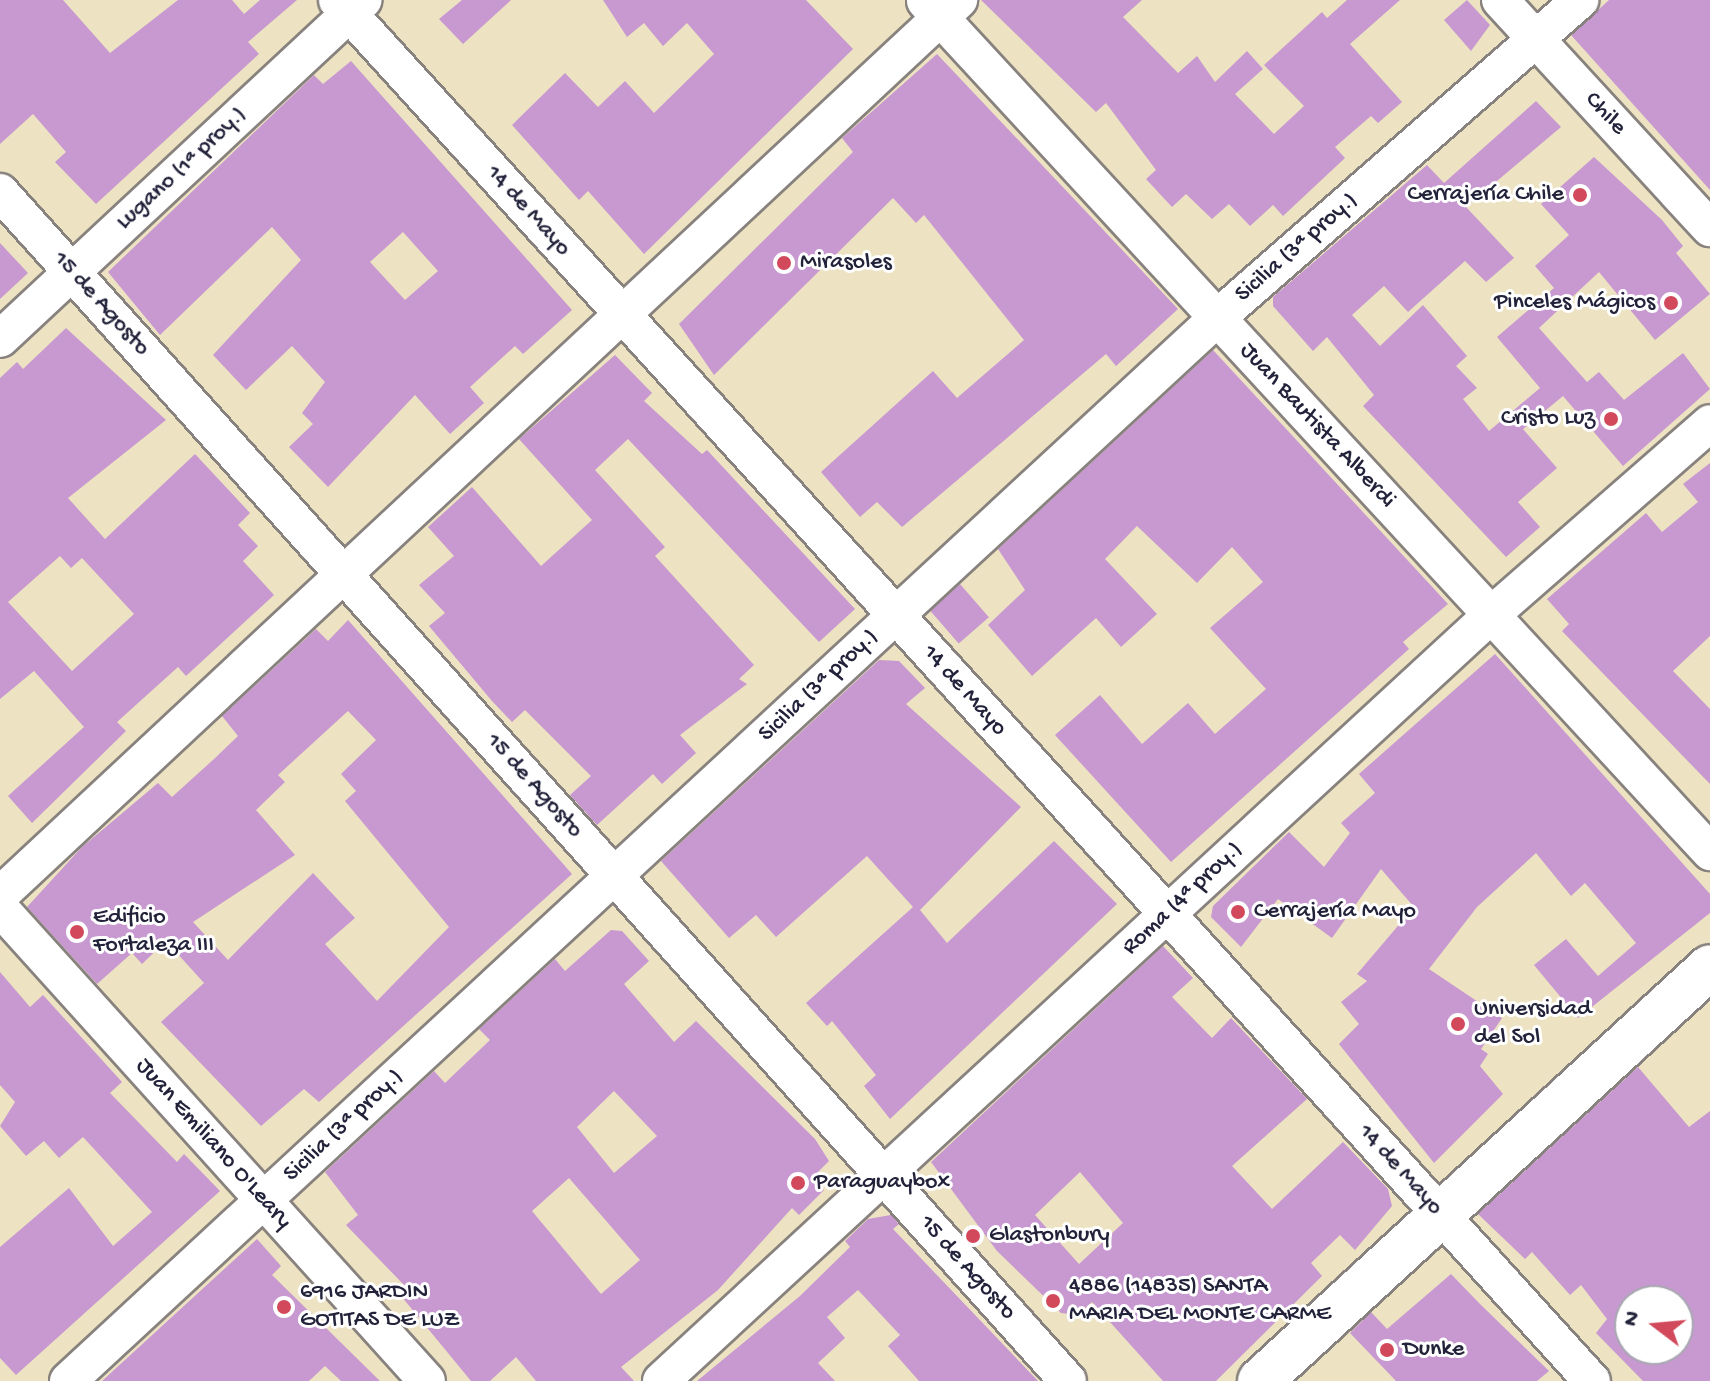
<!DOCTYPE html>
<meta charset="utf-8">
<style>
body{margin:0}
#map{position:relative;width:1710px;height:1381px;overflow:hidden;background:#ede2c2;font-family:"Gochi Hand",sans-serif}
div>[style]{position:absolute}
.building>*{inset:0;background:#c799d0;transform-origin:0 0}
.roads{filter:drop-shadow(2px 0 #88827e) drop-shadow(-2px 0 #88827e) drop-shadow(0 2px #88827e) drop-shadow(0 -2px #88827e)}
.minor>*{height:36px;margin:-18px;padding:0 18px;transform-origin:18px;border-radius:18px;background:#fff}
.major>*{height:44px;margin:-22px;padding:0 22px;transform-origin:22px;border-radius:22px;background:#fff}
.dots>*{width:22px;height:22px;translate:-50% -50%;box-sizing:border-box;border:4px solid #fff;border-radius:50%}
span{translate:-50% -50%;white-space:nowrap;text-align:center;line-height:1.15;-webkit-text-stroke:6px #fff;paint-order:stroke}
.street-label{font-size:24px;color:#22223b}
.poi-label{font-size:24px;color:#22223b}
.right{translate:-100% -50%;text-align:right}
.left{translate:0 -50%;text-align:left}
.north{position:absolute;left:1614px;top:1285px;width:80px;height:80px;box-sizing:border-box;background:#fff;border:2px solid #a7a7b1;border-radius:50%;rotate:286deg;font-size:22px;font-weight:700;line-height:32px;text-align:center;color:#22223b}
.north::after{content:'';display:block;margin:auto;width:28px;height:36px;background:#d1495b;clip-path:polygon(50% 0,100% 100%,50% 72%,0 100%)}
</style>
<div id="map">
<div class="building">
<i style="clip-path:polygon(0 0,63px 0,110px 53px,178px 0,232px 0,244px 14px,260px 0,297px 0,248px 42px,259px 54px,96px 204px,55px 162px,66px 152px,33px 114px,0 144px)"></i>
<i style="clip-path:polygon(462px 0,511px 0,463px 44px,439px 19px)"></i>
<i style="clip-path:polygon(603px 0,806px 0,853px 49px,644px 254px,588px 191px,579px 200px,512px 125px,565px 73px,598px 107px,625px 81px,654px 113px,714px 54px,687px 23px,663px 46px,644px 23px,627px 37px)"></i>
<i style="clip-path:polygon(981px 0,1142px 0,1123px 17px,1178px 73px,1197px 56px,1215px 82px,1247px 51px,1263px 69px,1235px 94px,1274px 134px,1304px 106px,1264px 65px,1322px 12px,1327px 18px,1347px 0,1400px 0,1350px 44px,1402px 102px,1378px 123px,1371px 116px,1335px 147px,1345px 158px,1283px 216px,1273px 205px,1250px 226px,1229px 204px,1212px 219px,1186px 194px,1172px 207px,1146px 179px,1156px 170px,1106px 103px,1096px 112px)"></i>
<i style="clip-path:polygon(1467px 0,1490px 25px,1471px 51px,1444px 20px)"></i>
<i style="clip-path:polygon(1609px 0,1710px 0,1710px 190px,1571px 35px)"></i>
<i style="clip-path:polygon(937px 54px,1178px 309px,1116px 366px,1106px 354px,902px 527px,877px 502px,860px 517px,821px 472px,933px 371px,957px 398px,1024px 340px,924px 215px,916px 223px,893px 198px,714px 375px,679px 324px,853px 152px,842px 138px)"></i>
<i style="clip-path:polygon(evenodd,351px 61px,572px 310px,523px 354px,515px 346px,470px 387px,484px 403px,450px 434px,415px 395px,328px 487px,289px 447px,313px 424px,302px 413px,325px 382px,292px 346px,246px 390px,213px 355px,301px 260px,272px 227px,160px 335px,108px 272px,314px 75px,323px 84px,351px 61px,403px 232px,438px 271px,405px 300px,370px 262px,403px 232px)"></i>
<i style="clip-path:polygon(1536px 101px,1561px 127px,1466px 207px,1514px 258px,1486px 282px,1465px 261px,1408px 312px,1384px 286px,1352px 315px,1380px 346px,1423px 305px,1467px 356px,1456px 366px,1477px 388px,1463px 399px,1489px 431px,1540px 388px,1497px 337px,1554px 288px,1535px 266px,1569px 235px,1541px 204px,1594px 157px,1662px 220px,1683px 246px,1676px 253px,1710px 294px,1655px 340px,1599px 272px,1539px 328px,1587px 382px,1599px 372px,1624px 400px,1683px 353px,1710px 389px,1623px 466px,1563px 396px,1523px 429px,1557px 468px,1518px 502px,1540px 527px,1506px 557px,1363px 406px,1374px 395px,1327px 337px,1313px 351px,1273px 306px,1273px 297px,1427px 165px,1444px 183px)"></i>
<i style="clip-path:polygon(0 243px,28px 273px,0 299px)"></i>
<i style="clip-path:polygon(evenodd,66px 328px,166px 420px,68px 498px,105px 539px,195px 454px,250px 513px,238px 525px,258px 546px,243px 561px,274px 595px,186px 676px,178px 667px,117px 722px,126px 731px,32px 823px,8px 796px,84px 727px,34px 671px,0 699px,0 378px,17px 362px,23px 369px,66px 328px,60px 556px,71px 568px,82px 558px,134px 614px,72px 671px,8px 602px,60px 556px)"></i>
<i style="clip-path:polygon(1213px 350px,1448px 604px,1403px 642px,1409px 649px,1171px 862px,1055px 735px,1100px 695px,1142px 744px,1188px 703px,1215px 734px,1266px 689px,1210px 628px,1263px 582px,1232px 547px,1197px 583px,1137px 526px,1105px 559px,1157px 614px,1121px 647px,1096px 618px,1032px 676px,988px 625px,1025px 590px,998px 549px)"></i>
<i style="clip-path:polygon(615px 355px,652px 393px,644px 401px,702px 454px,707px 450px,855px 609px,819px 642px,628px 439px,595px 470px,665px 547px,655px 556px,754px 665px,739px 679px,747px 684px,680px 735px,696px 753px,662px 784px,653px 774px,597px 825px,570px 795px,591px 776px,525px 710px,512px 722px,492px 701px,429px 626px,445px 613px,419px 585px,454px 556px,428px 527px,472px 487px,541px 566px,592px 520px,519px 439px)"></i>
<i style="clip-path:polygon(1710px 463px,1710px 636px,1673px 671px,1710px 709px,1710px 784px,1562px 631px,1569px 624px,1547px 599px,1646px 513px,1662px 532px,1698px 502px,1683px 484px)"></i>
<i style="left:960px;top:584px;width:44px;height:40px;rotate:49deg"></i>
<i style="clip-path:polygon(evenodd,348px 620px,572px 874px,319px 1102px,304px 1089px,261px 1126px,161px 1022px,204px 983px,166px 941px,142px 964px,132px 953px,97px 984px,27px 907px,82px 847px,158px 783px,172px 797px,214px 759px,238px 736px,222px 716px,316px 629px,328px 641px,348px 620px,348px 711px,376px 740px,341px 774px,356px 791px,345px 801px,449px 927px,377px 1001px,325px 944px,355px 918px,313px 873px,228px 960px,193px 922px,295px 855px,256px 810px,285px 782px,278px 775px,348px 711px)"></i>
<i style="clip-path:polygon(1495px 654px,1710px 894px,1710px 913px,1578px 1018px,1534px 965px,1566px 939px,1598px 976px,1636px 943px,1585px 883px,1571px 896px,1536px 853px,1477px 907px,1429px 969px,1502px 1018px,1481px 1049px,1488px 1054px,1480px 1066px,1503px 1094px,1434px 1163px,1339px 1044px,1359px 1024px,1341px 1002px,1367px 981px,1357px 974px,1414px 907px,1381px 869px,1332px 938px,1278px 899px,1241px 947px,1211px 917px,1213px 906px,1289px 832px,1324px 867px,1350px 833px,1341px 823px,1375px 793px,1359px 774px)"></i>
<i style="clip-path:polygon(879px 660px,899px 661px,925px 688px,906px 704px,1021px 807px,920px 910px,947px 943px,1054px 841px,1117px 904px,890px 1119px,864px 1086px,876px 1075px,832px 1021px,827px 1026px,806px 1003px,913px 907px,867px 856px,776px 937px,756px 915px,729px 938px,661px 861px)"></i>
<i style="clip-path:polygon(evenodd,611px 930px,622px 931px,649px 961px,624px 984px,674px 1042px,696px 1021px,815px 1139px,829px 1161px,812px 1178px,824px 1190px,799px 1215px,792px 1208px,718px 1290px,621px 1367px,634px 1381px,536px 1381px,516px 1357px,490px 1381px,471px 1381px,397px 1291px,404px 1285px,346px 1225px,358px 1215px,325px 1172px,434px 1071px,445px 1083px,490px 1040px,479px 1029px,555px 959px,565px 971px,611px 930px,614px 1091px,657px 1136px,614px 1173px,577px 1127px,614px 1091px,611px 930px,569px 1178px,640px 1260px,601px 1294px,532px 1211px,569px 1178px)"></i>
<i style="clip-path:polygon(evenodd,1163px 946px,1193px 978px,1172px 997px,1212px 1038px,1231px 1018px,1307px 1099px,1232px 1166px,1272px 1209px,1343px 1142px,1388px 1189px,1392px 1206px,1355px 1250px,1340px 1235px,1311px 1263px,1322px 1276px,1216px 1381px,1163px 1381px,1092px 1302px,1078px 1315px,1061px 1313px,997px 1251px,931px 1162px,1163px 946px,1080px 1172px,1123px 1223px,1079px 1264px,1035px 1215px,1080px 1172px)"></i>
<i style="clip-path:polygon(0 972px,30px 1007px,43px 995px,122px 1082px,110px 1093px,177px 1162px,184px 1154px,220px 1191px,16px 1375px,0 1358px,0 1247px,69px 1188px,113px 1246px,152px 1212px,83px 1137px,59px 1158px,44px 1141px,26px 1156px,0 1126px,15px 1102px,0 1085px)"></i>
<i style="clip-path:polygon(evenodd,1638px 1067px,1689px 1127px,1710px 1111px,1710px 1381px,1643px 1381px,1596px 1333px,1607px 1319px,1581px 1285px,1570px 1295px,1532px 1252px,1525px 1259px,1478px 1214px,1638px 1067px,1630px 1301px,1678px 1301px,1678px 1349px,1630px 1349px,1630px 1301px)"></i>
<i style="clip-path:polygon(891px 1215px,899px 1224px,893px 1229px,1038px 1381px,919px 1381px,888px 1346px,900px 1335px,858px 1290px,827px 1317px,845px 1338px,818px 1363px,835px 1381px,697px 1381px,800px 1296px,850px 1247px,845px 1241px,868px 1219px)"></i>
<i style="clip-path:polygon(257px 1239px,281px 1266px,272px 1275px,380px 1381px,341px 1381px,325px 1366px,309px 1381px,102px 1381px)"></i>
<i style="clip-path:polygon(1451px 1274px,1479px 1303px,1549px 1371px,1537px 1381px,1396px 1381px,1350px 1333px,1371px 1312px,1387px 1329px)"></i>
</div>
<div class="roads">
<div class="minor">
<i style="left:337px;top:0;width:1866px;rotate:47.74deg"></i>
<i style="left:1500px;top:0;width:310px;rotate:47.4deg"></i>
<i style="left:925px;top:1px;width:1158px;rotate:47.31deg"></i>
<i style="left:0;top:192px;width:1598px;rotate:48.07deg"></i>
<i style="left:0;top:339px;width:497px;rotate:-43deg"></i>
<i style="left:0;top:895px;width:1312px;rotate:-43.02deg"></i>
<i style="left:0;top:908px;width:637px;rotate:47.93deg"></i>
<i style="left:68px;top:1381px;width:1565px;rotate:-42.77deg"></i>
<i style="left:1217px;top:318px;width:483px;rotate:-41.2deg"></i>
<i style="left:661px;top:1381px;width:1129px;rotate:-42.7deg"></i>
<i style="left:1491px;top:615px;width:291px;rotate:-41.2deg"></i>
</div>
<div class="major">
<i style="left:1260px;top:1381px;width:611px;rotate:-42.61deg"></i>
</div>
</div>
<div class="dots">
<i style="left:1580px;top:195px;background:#d1495b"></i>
<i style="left:784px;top:263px;background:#d1495b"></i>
<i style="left:1671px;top:303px;background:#d1495b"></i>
<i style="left:1611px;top:419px;background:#d1495b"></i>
<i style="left:1238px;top:912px;background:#d1495b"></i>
<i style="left:77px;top:932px;background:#d1495b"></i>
<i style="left:1458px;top:1024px;background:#d1495b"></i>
<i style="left:798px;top:1183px;background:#d1495b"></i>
<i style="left:973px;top:1236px;background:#d1495b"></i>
<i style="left:1053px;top:1301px;background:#d1495b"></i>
<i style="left:284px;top:1307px;background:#d1495b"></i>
<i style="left:1387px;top:1350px;background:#d1495b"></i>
</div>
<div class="street-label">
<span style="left:1605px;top:114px;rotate:47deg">Chile</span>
<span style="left:182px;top:169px;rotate:-43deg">Lugano (1ª proy.)</span>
<span style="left:528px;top:211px;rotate:48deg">14 de Mayo</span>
<span style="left:1297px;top:248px;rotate:-41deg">Sicilia (3ª proy.)</span>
<span style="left:101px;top:304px;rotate:48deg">15 de Agosto</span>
<span style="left:1317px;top:426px;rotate:47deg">Juan Bautista Alberdi</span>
<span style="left:819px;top:686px;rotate:-43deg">Sicilia (3ª proy.)</span>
<span style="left:964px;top:691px;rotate:48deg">14 de Mayo</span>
<span style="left:534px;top:786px;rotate:48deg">15 de Agosto</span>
<span style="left:1183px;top:899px;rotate:-43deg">Roma (4ª proy.)</span>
<span style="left:344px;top:1126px;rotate:-43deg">Sicilia (3ª proy.)</span>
<span style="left:213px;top:1144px;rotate:48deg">Juan Emiliano O'Leary</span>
<span style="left:1400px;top:1170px;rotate:48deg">14 de Mayo</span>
<span style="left:967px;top:1268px;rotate:48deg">15 de Agosto</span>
</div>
<div class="poi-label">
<span class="right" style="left:1564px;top:195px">Cerrajería Chile</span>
<span class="left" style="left:800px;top:263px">Mirasoles</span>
<span class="right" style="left:1655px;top:303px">Pinceles Mágicos</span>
<span class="right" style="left:1595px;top:419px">Cristo Luz</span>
<span class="left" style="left:1254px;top:912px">Cerrajería Mayo</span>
<span class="left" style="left:93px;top:932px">Edificio<br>Fortaleza III</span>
<span class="left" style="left:1474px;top:1024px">Universidad<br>del Sol</span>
<span class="left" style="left:814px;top:1183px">Paraguaybox</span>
<span class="left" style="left:989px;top:1236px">Glastonbury</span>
<span class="left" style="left:1069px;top:1301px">4886 (14835) SANTA<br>MARIA DEL MONTE CARME</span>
<span class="left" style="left:300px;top:1307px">6916 JARDIN<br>GOTITAS DE LUZ</span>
<span class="left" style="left:1403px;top:1350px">Dunke</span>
</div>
<div class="north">N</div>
</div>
